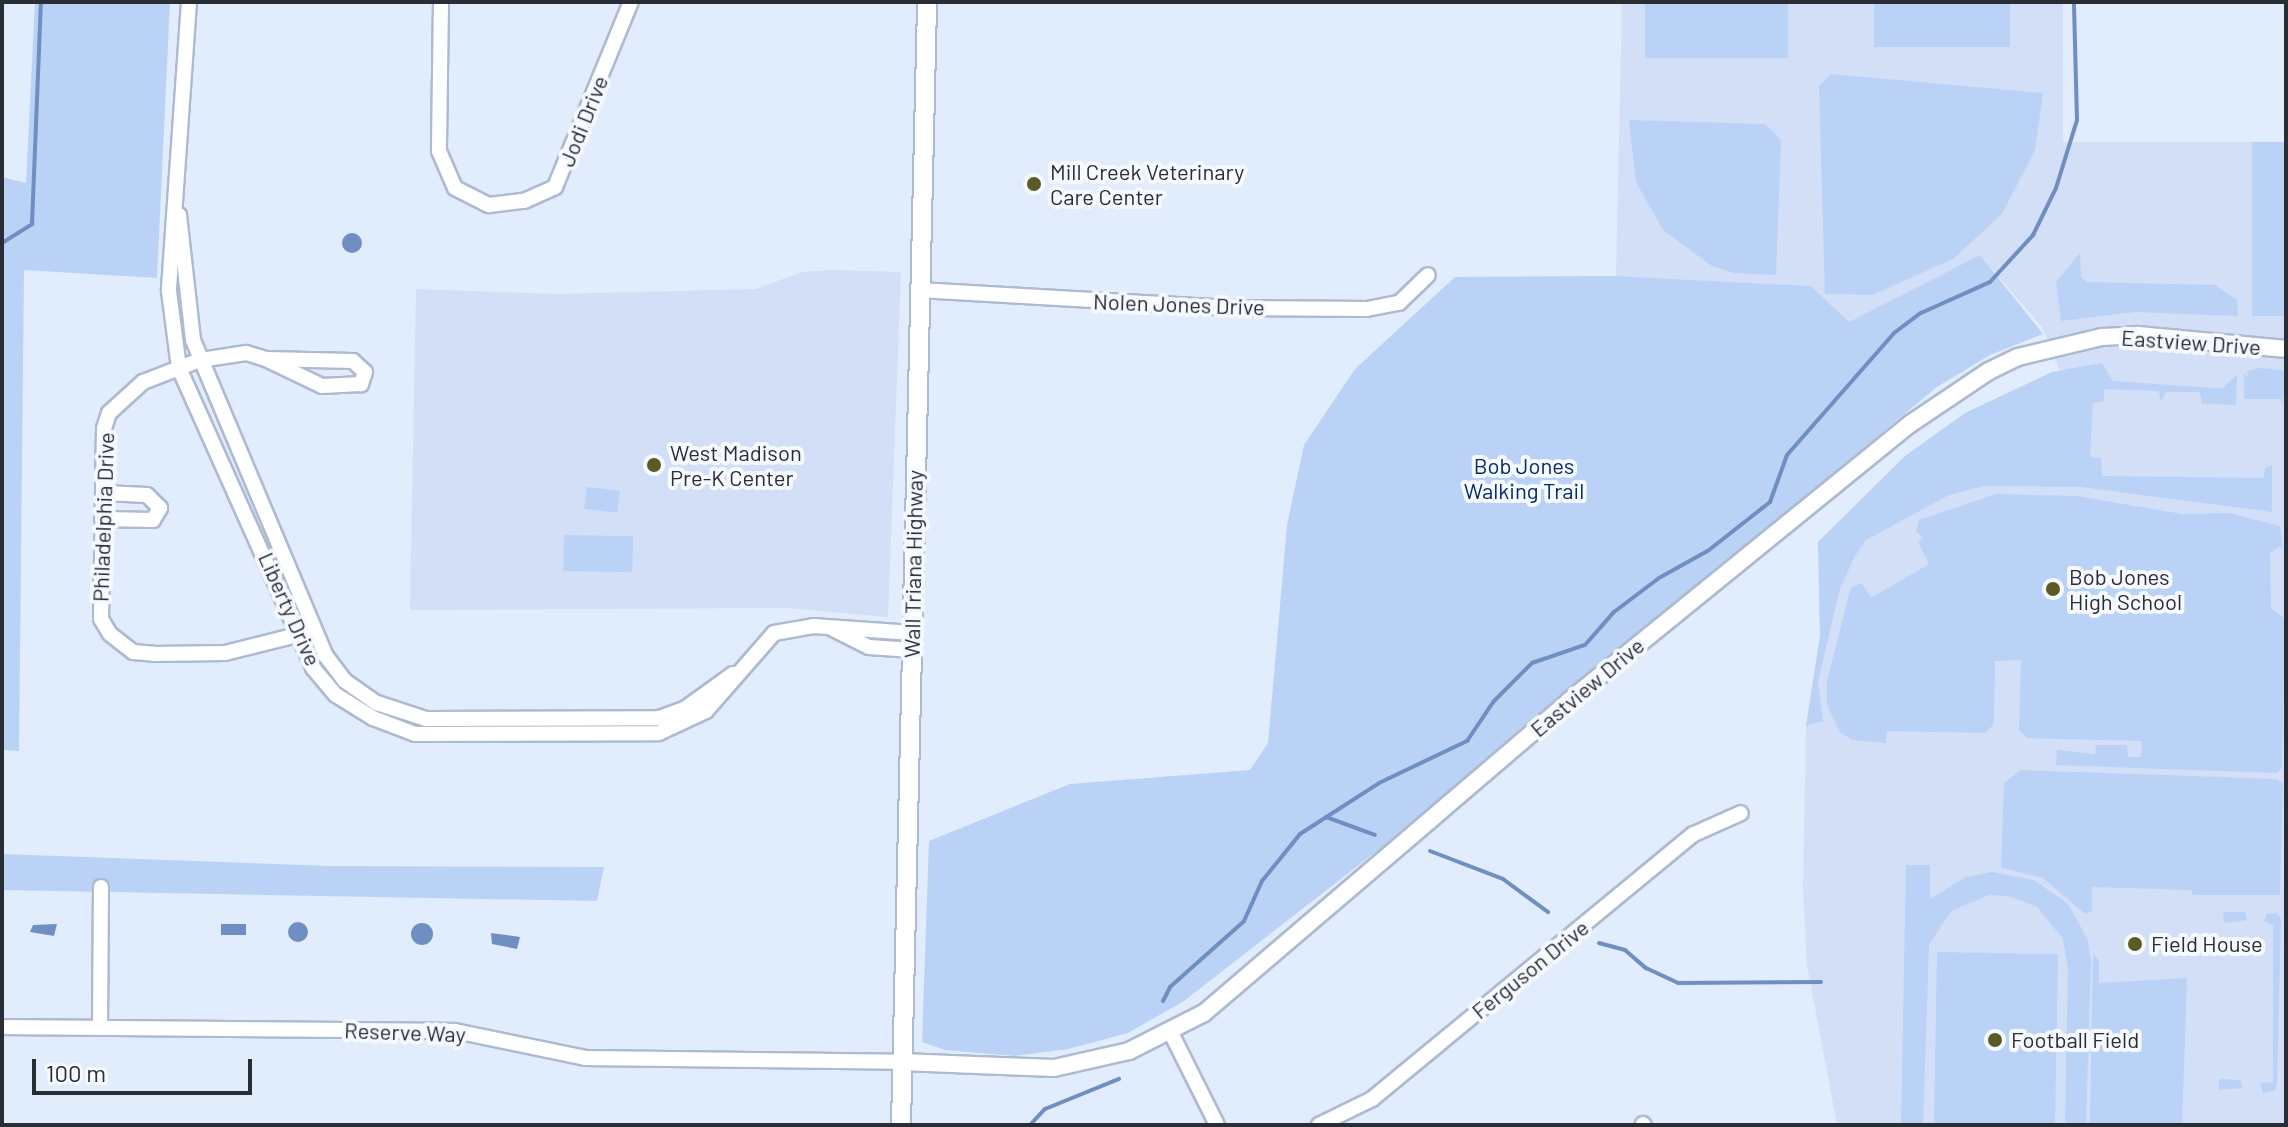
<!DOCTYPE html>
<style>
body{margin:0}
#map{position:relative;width:2288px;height:1127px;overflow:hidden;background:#e1ecfd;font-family:Barlow,sans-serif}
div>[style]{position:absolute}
.built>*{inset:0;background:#d2dff6}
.green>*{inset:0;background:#bad2f6;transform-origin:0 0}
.water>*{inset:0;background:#6f8fc3;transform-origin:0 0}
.round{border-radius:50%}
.stream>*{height:4px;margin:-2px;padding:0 2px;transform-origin:2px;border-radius:2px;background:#6f8fc3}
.roads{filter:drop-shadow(2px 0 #adbacf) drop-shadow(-2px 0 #adbacf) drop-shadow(0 2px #adbacf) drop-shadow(0 -2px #adbacf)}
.minor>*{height:14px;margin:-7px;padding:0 7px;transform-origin:7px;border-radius:7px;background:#fff}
.tertiary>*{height:16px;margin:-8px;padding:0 8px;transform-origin:8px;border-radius:8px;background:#fff}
.secondary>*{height:18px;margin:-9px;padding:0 9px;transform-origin:9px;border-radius:9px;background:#fff}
.dots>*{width:22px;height:22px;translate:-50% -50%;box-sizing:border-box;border:4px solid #f6f9fd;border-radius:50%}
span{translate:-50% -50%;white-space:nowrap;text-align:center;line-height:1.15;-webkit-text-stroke:8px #f6f9fd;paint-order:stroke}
.street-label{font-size:22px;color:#282d36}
.poi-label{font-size:22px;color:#282d36}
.left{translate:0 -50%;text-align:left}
.park-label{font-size:22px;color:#022a68}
.frame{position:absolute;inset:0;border:4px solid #282d36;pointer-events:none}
.scale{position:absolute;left:32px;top:1059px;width:220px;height:36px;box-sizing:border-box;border:4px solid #282d36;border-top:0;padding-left:10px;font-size:24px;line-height:28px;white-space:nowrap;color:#282d36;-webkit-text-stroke:6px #f6f9fd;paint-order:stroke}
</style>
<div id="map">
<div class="built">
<i style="clip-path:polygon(1622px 2px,2063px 2px,2063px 142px,2286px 142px,2286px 1125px,1837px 1125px,1807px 965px,1803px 889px,1806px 726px,1820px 636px,1818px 542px,1908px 461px,2062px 376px,2042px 327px,1980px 255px,1849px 322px,1811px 286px,1616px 276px)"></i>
<i style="clip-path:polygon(830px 270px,901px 272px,888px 617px,786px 608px,410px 610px,416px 289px,555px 294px,756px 289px,802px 272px)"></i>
</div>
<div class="green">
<i style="clip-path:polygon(35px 2px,170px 2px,157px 278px,24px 270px,19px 751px,2px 750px,2px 177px,26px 183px)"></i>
<i style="left:1645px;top:2px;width:143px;height:56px"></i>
<i style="left:1874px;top:2px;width:136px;height:45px"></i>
<i style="clip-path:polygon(1831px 74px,2043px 93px,2035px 150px,2002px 214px,1953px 259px,1872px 295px,1825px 294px,1819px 86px)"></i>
<i style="clip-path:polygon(1629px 120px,1765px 124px,1781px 140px,1776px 275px,1734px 273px,1712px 266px,1663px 230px,1636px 182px)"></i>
<i style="left:2252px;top:142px;width:34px;height:174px"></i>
<i style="clip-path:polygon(2080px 253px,2081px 277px,2087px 282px,2215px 285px,2237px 300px,2238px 316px,2135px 312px,2061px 321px,2056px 282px)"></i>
<i style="clip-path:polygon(1980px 255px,2043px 334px,1990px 355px,1937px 387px,1427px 812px,1184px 1001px,1128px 1033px,1068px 1049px,1015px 1056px,945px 1050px,922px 1042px,929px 841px,1070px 784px,1250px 770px,1268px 743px,1287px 525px,1304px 445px,1355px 369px,1455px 277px,1616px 276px,1811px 286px,1849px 322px)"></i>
<i style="clip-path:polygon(2102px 363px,2113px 381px,2213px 388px,2222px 388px,2237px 375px,2236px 405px,2202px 404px,2200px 392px,2166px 392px,2161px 402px,2159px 391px,2104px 389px,2104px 401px,2093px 403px,2090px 457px,2101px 458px,2102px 476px,2264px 478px,2265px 468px,2272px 465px,2272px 512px,2081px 487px,1984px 486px,1949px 495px,1866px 540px,1855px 556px,1840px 588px,1818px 682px,1823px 721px,1806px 726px,1820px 636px,1818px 542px,1905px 456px,1965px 413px,2052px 372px)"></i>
<i style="clip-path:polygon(2260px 368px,2282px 370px,2286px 376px,2282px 407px,2281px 399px,2244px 399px,2244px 372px,2248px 378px,2247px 371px)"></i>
<i style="left:587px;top:487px;width:33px;height:22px;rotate:7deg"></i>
<i style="clip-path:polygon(1996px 494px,2077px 496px,2182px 514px,2229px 513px,2280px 526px,2283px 550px,2280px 546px,2270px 553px,2271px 608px,2285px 619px,2282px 768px,2277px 773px,2056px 765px,2057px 750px,2095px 754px,2096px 745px,2127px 745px,2128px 757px,2141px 757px,2142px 741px,2027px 738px,2019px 730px,2021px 660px,1995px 661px,1994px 724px,1985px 733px,1887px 731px,1886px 743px,1852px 740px,1840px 732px,1827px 705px,1827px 681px,1851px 587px,1862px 583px,1871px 598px,1929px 564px,1918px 542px,1923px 538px,1916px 531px,1919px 520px)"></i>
<i style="left:564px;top:535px;width:69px;height:36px;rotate:1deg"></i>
<i style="clip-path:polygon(2021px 770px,2277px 779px,2283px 784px,2280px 895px,2193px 895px,2191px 890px,2092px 887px,2092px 911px,2085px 914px,2043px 878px,2001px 868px,2004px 783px)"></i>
<i style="clip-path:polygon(2px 854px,328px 866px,604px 867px,597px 901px,2px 890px)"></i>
<i style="clip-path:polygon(1906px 865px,1930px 865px,1930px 899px,1966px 877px,1992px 872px,2034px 880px,2068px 904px,2088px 940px,2091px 961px,2086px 1125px,2065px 1125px,2068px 969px,2063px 939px,2037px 907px,2008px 896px,1989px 895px,1951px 911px,1929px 945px,1923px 1125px,1901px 1125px)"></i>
<i style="clip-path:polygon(2223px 912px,2245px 912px,2247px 920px,2224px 923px)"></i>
<i style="clip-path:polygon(2277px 913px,2281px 919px,2277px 1085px,2275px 1091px,2263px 1093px,2260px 1083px,2273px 1082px,2273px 925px,2264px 921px,2267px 914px)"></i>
<i style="left:1937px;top:952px;width:121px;height:173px;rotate:1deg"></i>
<i style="clip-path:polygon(2093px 952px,2099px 961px,2099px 983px,2187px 978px,2182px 1125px,2090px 1125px)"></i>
<i style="clip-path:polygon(2219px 1079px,2240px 1080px,2243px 1088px,2219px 1090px)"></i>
</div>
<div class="water">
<i class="round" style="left:342px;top:233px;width:20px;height:20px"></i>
<i class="round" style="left:288px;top:922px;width:20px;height:20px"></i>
<i class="round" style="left:411px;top:923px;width:22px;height:22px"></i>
<i style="clip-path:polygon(57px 924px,54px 936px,30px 932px,33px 925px)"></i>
<i style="left:221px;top:924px;width:25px;height:11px"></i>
<i style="clip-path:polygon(491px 933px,520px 937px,517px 949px,492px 944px)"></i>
</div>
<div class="stream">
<i style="left:2px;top:243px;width:36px;rotate:-32deg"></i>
<i style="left:32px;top:224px;width:222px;rotate:-87.7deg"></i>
<i style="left:1326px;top:817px;width:52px;rotate:20.2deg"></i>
<i style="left:1430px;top:851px;width:78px;rotate:21deg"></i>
<i style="left:1503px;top:879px;width:56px;rotate:36.3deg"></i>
<i style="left:1599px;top:943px;width:27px;rotate:15deg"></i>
<i style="left:1625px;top:950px;width:28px;rotate:41deg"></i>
<i style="left:1646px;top:968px;width:35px;rotate:25deg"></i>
<i style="left:1678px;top:983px;width:143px;rotate:-0.4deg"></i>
<i style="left:1163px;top:1001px;width:16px;rotate:-63deg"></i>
<i style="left:1170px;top:987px;width:99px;rotate:-41.7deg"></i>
<i style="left:1244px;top:921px;width:44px;rotate:-65.8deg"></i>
<i style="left:1262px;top:881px;width:60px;rotate:-51deg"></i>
<i style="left:1300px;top:834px;width:94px;rotate:-32.8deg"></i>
<i style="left:1379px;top:783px;width:98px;rotate:-25.5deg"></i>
<i style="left:1467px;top:741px;width:48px;rotate:-56deg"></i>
<i style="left:1494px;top:701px;width:54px;rotate:-45deg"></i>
<i style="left:1532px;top:663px;width:56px;rotate:-18.8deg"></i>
<i style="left:1585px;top:645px;width:44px;rotate:-48.7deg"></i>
<i style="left:1614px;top:612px;width:56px;rotate:-37.1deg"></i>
<i style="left:1659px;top:578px;width:57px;rotate:-29.2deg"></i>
<i style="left:1709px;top:550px;width:78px;rotate:-38.2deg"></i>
<i style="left:1770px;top:502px;width:50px;rotate:-70.1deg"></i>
<i style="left:1787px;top:455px;width:162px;rotate:-48.7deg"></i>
<i style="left:1894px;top:333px;width:34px;rotate:-37deg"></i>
<i style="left:1921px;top:313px;width:76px;rotate:-24.2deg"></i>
<i style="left:1990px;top:282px;width:64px;rotate:-47.5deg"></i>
<i style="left:2033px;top:235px;width:52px;rotate:-63.9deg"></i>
<i style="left:2056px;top:188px;width:71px;rotate:-72.8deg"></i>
<i style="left:2077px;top:120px;width:118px;rotate:-91.5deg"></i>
<i style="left:1030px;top:1125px;width:22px;rotate:-47deg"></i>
<i style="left:1045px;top:1109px;width:80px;rotate:-22.1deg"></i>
</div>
<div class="roads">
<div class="minor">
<i style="left:189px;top:2px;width:290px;rotate:94deg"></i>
<i style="left:169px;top:291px;width:78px;rotate:82.6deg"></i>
<i style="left:179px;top:368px;width:329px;rotate:65.9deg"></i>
<i style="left:313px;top:668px;width:35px;rotate:50deg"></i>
<i style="left:336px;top:695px;width:44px;rotate:31.9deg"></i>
<i style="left:373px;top:718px;width:45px;rotate:20.9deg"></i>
<i style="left:415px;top:734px;width:244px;rotate:-0.2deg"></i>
<i style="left:659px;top:733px;width:52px;rotate:-25.1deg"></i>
<i style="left:706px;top:711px;width:103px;rotate:-48.9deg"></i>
<i style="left:774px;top:633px;width:40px;rotate:-10deg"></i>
<i style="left:813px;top:626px;width:100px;rotate:4deg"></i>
<i style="left:441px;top:2px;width:149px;rotate:90.8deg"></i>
<i style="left:439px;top:151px;width:40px;rotate:66.6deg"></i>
<i style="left:455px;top:188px;width:38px;rotate:27deg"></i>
<i style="left:489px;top:205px;width:35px;rotate:-7deg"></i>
<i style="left:524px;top:201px;width:34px;rotate:-24deg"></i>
<i style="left:555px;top:187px;width:200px;rotate:-67.7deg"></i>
<i style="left:179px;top:215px;width:126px;rotate:83.6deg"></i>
<i style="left:193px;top:340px;width:343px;rotate:67.2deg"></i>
<i style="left:326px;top:656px;width:31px;rotate:53deg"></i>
<i style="left:345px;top:681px;width:39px;rotate:35deg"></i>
<i style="left:377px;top:703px;width:52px;rotate:18.1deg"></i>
<i style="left:426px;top:719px;width:233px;rotate:-0.2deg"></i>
<i style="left:659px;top:718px;width:29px;rotate:-20deg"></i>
<i style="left:686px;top:708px;width:58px;rotate:-35.9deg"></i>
<i style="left:919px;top:290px;width:316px;rotate:3.3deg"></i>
<i style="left:1234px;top:308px;width:133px;rotate:0.4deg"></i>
<i style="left:1367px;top:309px;width:33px;rotate:-11deg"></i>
<i style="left:1399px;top:303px;width:40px;rotate:-44deg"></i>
<i style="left:266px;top:359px;width:21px;rotate:-163deg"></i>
<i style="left:246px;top:353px;width:47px;rotate:171.3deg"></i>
<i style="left:200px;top:360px;width:61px;rotate:158.9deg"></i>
<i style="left:143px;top:382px;width:46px;rotate:137.6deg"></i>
<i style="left:109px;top:413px;width:16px;rotate:108deg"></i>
<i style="left:104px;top:428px;width:191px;rotate:90.9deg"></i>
<i style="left:101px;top:619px;width:17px;rotate:59deg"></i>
<i style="left:110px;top:634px;width:29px;rotate:38deg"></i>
<i style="left:133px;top:652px;width:21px;rotate:5deg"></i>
<i style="left:154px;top:654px;width:71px;rotate:-0.8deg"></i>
<i style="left:225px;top:653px;width:82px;rotate:-14deg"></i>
<i style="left:266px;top:359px;width:87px;rotate:1.3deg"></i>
<i style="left:353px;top:361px;width:16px;rotate:43deg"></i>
<i style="left:365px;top:372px;width:13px;rotate:108deg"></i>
<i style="left:361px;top:384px;width:39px;rotate:177deg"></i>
<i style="left:322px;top:386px;width:62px;rotate:-154.3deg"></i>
<i style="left:102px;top:519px;width:51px;rotate:1.1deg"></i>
<i style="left:153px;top:520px;width:14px;rotate:-60deg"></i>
<i style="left:160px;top:508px;width:18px;rotate:-135deg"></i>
<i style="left:147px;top:495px;width:44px;rotate:-177.4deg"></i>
<i style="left:833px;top:629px;width:40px;rotate:26.6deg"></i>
<i style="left:869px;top:647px;width:43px;rotate:4deg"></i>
<i style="left:2px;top:1027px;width:453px;rotate:0.5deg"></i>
<i style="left:455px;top:1031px;width:133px;rotate:11.7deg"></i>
<i style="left:585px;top:1058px;width:317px;rotate:0.7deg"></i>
<i style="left:100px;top:1028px;width:141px;rotate:-89.6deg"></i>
<i style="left:1170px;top:1031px;width:105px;rotate:63.4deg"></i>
<i style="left:1643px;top:1124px;width:1px;rotate:45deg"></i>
<i style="left:1319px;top:1125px;width:59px;rotate:-26.1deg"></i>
<i style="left:1372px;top:1099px;width:417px;rotate:-39.5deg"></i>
<i style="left:1694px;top:834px;width:51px;rotate:-24.1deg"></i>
</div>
<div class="tertiary">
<i style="left:902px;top:1062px;width:152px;rotate:2.3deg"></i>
<i style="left:1054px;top:1068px;width:77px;rotate:-12.8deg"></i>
<i style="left:1129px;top:1051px;width:84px;rotate:-26.9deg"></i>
<i style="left:1204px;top:1013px;width:480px;rotate:-40.5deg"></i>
<i style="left:1569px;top:701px;width:439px;rotate:-39.1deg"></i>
<i style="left:1910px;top:424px;width:95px;rotate:-33.9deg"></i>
<i style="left:1989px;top:371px;width:32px;rotate:-26deg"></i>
<i style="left:2018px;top:357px;width:86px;rotate:-13.4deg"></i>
<i style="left:2102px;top:337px;width:36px;rotate:-3deg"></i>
<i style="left:2138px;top:335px;width:149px;rotate:5.4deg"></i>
</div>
<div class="secondary">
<i style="left:901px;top:1125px;width:1123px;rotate:-88.67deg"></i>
</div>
</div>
<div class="dots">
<i style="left:1034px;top:184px;background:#5b5b28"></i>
<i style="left:654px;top:465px;background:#5b5b28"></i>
<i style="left:2053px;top:589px;background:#5b5b28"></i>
<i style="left:2135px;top:944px;background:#5b5b28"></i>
<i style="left:1995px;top:1040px;background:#5b5b28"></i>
</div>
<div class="street-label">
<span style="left:583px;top:121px;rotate:-68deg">Jodi Drive</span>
<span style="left:1179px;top:304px;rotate:2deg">Nolen Jones Drive</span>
<span style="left:2191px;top:342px;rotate:4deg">Eastview Drive</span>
<span style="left:103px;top:517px;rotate:-88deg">Philadelphia Drive</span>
<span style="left:913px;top:564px;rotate:-89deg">Wall Triana Highway</span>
<span style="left:290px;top:609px;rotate:66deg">Liberty Drive</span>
<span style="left:1587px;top:687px;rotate:-40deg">Eastview Drive</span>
<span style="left:1530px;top:969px;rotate:-39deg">Ferguson Drive</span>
<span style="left:405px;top:1032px;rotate:2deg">Reserve Way</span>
</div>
<div class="poi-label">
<span class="left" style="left:1050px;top:184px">Mill Creek Veterinary<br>Care Center</span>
<span class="left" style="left:670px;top:465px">West Madison<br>Pre-K Center</span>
<span class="left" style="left:2069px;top:589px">Bob Jones<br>High School</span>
<span class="left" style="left:2151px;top:944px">Field House</span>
<span class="left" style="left:2011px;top:1040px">Football Field</span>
</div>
<div class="park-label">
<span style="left:1524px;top:478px">Bob Jones<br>Walking Trail</span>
</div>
<div class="frame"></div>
<div class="scale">100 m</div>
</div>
